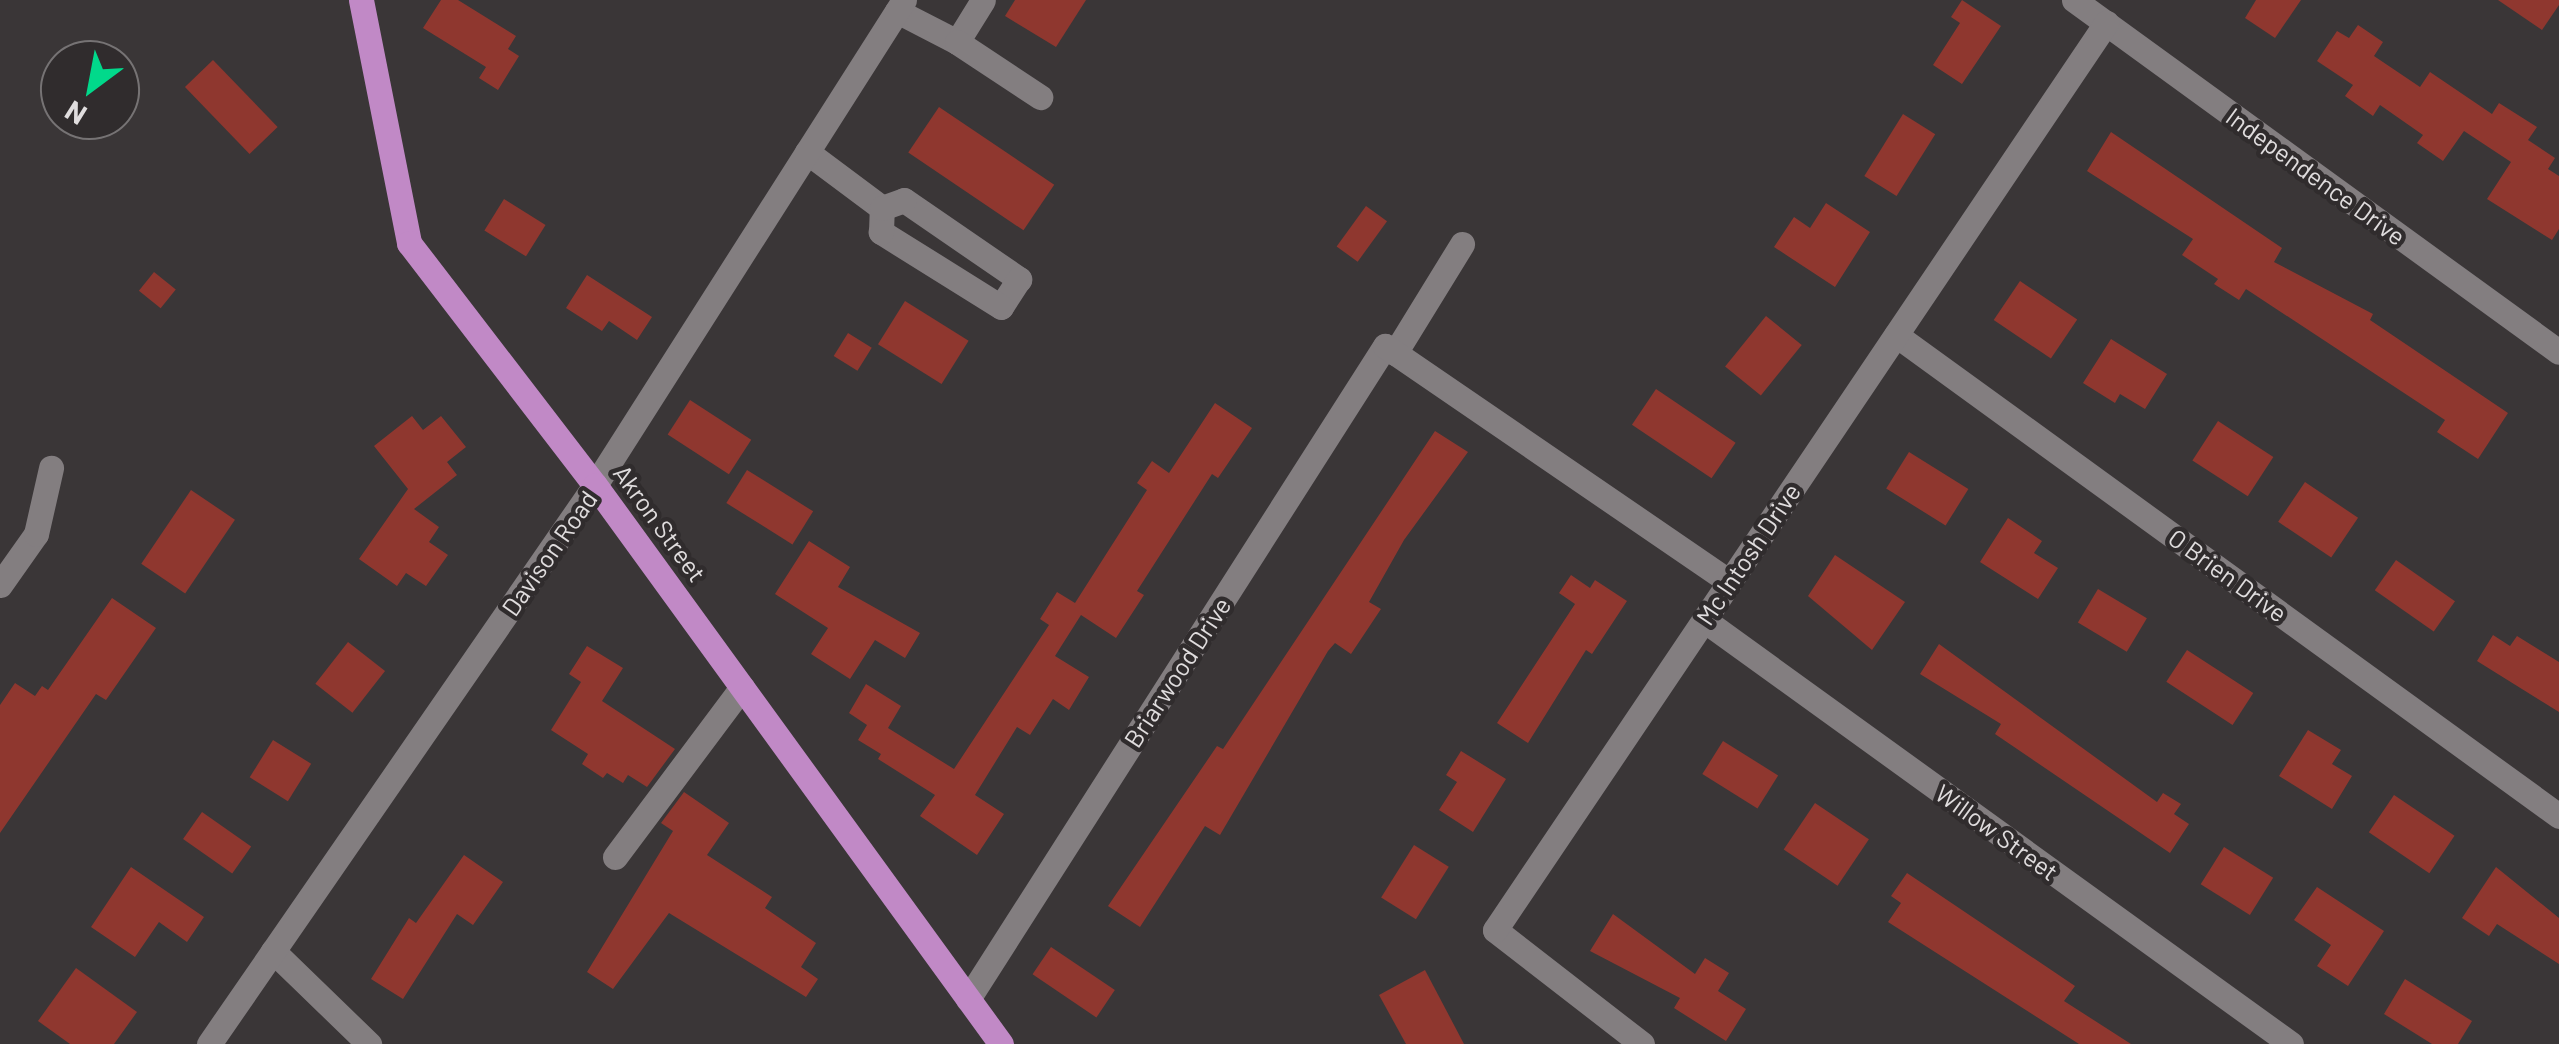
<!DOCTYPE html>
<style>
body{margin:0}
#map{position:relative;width:2559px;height:1044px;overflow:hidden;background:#3a3637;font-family:Barlow,sans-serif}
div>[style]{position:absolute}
.building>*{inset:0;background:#8f372f;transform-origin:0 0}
.minor>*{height:25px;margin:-12.5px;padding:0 12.5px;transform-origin:12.5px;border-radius:12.5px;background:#837e80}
.major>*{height:25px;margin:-12.5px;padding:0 12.5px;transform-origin:12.5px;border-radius:12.5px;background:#c189c6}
span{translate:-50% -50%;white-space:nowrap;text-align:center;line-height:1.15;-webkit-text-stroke:9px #302c2d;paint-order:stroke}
.street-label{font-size:25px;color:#e0ddde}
.north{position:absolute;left:40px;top:40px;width:100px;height:100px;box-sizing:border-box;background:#302c2d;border:2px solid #767374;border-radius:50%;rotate:212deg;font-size:28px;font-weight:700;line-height:40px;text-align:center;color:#e0ddde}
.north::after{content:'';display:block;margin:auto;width:35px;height:45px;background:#01d98b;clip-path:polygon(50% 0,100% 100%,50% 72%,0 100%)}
</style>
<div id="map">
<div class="building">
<i style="clip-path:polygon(441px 0,458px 0,516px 36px,508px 49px,519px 56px,498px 90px,479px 78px,486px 67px,423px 28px)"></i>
<i style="clip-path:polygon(1015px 0,1086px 0,1056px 47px,1005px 16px)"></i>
<i style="clip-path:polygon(1962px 0,2001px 26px,1962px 84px,1933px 65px,1960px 23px,1951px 17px)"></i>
<i style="clip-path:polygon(2256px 0,2301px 0,2275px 38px,2245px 18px)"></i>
<i style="clip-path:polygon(2498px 0,2559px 0,2559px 5px,2542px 30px)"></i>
<i style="clip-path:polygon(2358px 25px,2383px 42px,2374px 56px,2420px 87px,2430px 72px,2492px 114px,2499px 103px,2537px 127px,2528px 140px,2555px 158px,2548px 169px,2559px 176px,2559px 229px,2552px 240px,2487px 199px,2511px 162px,2464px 131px,2443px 161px,2417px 143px,2423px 135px,2380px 105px,2373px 116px,2345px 96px,2353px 85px,2317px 61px,2337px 31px,2349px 38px)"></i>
<i style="left:213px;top:60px;width:93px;height:39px;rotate:46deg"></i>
<i style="left:939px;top:107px;width:139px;height:55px;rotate:34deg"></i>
<i style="left:1903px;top:114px;width:38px;height:73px;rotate:32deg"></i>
<i style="clip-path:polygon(2111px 132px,2282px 248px,2274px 262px,2373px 314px,2370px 320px,2508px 413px,2478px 459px,2437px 432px,2445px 420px,2246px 289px,2239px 300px,2214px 284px,2218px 279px,2182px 255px,2193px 239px,2087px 171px)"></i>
<i style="left:504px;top:199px;width:49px;height:37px;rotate:32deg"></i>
<i style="clip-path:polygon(1826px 203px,1870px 232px,1835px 287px,1774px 247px,1794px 217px,1810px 228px)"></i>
<i style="left:1366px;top:206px;width:26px;height:50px;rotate:36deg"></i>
<i style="left:154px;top:272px;width:28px;height:24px;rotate:39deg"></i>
<i style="clip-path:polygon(587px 275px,652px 317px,637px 340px,609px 321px,602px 331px,566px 308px)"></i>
<i style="left:2020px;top:281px;width:69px;height:47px;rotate:34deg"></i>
<i style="left:905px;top:301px;width:75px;height:51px;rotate:32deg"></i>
<i style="left:1766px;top:316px;width:46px;height:65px;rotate:39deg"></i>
<i style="left:848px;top:333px;width:28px;height:27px;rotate:32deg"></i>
<i style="clip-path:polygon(2111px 339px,2167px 374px,2145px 409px,2120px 394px,2115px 403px,2083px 383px)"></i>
<i style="left:1656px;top:389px;width:96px;height:43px;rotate:34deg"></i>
<i style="left:690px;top:400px;width:73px;height:41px;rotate:33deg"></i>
<i style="clip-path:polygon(1215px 403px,1252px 428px,1218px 478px,1212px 474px,1137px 591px,1144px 595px,1116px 638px,1081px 615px,1055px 656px,1089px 677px,1069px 710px,1053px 699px,1030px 735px,1017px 727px,975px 795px,1004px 814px,977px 855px,920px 816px,935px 795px,878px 759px,881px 754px,858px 740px,867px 725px,849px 713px,866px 684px,901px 706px,888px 728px,954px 769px,1049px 625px,1040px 619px,1057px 592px,1075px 603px,1147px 490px,1137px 483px,1152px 461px,1169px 473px)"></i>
<i style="clip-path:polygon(412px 416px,423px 430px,441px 416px,466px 447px,447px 462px,457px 475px,414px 509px,439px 527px,429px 542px,448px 555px,426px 586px,406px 573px,397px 586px,359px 559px,408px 489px,374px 446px)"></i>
<i style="left:2218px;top:421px;width:66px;height:47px;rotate:33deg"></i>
<i style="clip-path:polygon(1435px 431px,1468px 452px,1404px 540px,1369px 602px,1381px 609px,1351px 654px,1335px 643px,1328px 651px,1220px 835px,1205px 826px,1140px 927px,1108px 906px,1217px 746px,1223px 749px)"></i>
<i style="left:1909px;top:452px;width:70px;height:43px;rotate:32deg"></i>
<i style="left:747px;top:470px;width:78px;height:39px;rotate:32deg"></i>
<i style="left:2305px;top:482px;width:64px;height:48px;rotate:34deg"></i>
<i style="left:191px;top:490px;width:53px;height:89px;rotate:34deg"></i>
<i style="clip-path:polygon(2008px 518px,2042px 541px,2034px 553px,2058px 568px,2038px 599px,1980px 562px)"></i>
<i style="clip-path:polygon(809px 541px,850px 567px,838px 587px,920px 633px,905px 658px,875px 640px,850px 679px,811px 654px,828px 628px,775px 594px)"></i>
<i style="clip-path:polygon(1835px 555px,1905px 602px,1872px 650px,1808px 596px)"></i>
<i style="left:2396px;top:560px;width:72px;height:37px;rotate:35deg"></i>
<i style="clip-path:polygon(1571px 575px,1590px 588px,1595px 580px,1627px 601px,1592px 654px,1586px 650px,1528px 743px,1497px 723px,1575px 604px,1559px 593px)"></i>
<i style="left:2098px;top:589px;width:57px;height:39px;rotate:31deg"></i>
<i style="clip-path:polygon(112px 598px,156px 628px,106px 700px,96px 694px,0 833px,0 705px,15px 683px,35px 696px,42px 686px,48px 690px)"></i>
<i style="clip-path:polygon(2493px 635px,2510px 646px,2517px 636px,2559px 662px,2559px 712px,2477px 661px)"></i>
<i style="left:348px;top:642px;width:47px;height:53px;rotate:38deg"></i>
<i style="clip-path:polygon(1939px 644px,2157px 802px,2163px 793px,2181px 804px,2174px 814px,2189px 824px,2170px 853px,1995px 734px,2001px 724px,1920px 674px)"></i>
<i style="clip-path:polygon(587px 646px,623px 668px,602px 701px,675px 749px,647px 787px,628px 775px,623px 783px,607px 773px,603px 778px,582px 764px,588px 754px,551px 730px,581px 682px,569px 674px)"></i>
<i style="left:2187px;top:650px;width:79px;height:38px;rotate:33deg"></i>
<i style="clip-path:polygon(2308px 730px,2341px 750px,2332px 764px,2352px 776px,2332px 809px,2279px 776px)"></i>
<i style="left:273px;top:740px;width:45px;height:44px;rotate:32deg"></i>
<i style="left:1723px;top:741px;width:65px;height:39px;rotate:32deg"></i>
<i style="clip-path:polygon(1461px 751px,1506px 779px,1473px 832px,1439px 810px,1457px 782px,1446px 775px)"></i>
<i style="clip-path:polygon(684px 792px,729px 823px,707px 855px,772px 897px,765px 908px,816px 943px,801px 967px,818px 979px,806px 997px,669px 913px,613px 989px,587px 972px,673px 831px,661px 823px)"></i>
<i style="left:2394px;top:795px;width:73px;height:45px;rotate:34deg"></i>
<i style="left:1815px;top:803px;width:65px;height:56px;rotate:34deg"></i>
<i style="left:202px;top:812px;width:60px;height:33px;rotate:35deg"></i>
<i style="left:1414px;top:845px;width:41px;height:62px;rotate:32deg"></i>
<i style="left:2224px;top:847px;width:58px;height:44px;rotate:32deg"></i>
<i style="clip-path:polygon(464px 855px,503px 882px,473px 925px,457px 914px,403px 999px,371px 979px,409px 918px,416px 923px)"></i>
<i style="clip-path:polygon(131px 867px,204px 917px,187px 942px,159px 922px,135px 957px,91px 927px)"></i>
<i style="clip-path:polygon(2496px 867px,2559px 918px,2559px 964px,2497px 924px,2489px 936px,2462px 918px)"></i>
<i style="clip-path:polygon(1907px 873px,2075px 986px,2064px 1001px,2131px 1044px,2079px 1044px,1888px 922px,1901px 903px,1891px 896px)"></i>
<i style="clip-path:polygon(2317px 887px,2384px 931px,2348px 986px,2317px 966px,2331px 945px,2294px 920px)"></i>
<i style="clip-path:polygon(1613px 914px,1695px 974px,1705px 958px,1729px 973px,1718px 991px,1746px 1009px,1726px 1041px,1674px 1008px,1680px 998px,1590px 951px)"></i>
<i style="left:1051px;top:947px;width:77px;height:33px;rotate:34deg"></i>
<i style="clip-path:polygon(76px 968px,137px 1012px,114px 1044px,70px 1044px,38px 1021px)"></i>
<i style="clip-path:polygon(1425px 970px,1464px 1044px,1406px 1044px,1379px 995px)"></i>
<i style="clip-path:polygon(2405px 979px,2472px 1021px,2458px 1044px,2432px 1044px,2384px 1014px)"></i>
</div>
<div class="minor">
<i style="left:2074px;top:0;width:599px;rotate:35.97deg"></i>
<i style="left:897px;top:11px;width:68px;rotate:27.3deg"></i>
<i style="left:957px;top:42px;width:49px;rotate:-58.2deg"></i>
<i style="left:957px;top:42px;width:100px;rotate:33.5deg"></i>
<i style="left:807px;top:152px;width:94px;rotate:36.7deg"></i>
<i style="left:904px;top:200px;width:140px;rotate:34.5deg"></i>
<i style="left:1019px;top:279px;width:33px;rotate:123deg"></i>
<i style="left:1001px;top:307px;width:142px;rotate:-148deg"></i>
<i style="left:881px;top:232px;width:24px;rotate:-88deg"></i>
<i style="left:882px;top:208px;width:23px;rotate:-20deg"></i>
<i style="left:1896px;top:335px;width:819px;rotate:35.96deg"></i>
<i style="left:1395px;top:353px;width:128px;rotate:-58.4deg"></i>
<i style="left:0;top:585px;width:62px;rotate:-54.8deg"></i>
<i style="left:36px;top:534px;width:68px;rotate:-77.2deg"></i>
<i style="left:1704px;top:620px;width:724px;rotate:35.84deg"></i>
<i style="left:615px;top:857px;width:212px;rotate:-53.2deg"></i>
<i style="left:273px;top:951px;width:134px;rotate:44.1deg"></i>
<i style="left:968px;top:999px;width:775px;rotate:-57.44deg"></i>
<i style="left:1385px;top:346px;width:416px;rotate:34.4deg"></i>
<i style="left:209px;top:1044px;width:679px;rotate:-55.37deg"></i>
<i style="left:595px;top:485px;width:575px;rotate:-57.5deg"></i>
<i style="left:1642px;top:1044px;width:186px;rotate:-142.2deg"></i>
<i style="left:1495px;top:930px;width:1094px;rotate:-56.03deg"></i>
</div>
<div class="major">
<i style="left:361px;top:0;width:248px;rotate:78.8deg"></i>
<i style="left:409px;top:243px;width:305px;rotate:52.5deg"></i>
<i style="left:595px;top:485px;width:691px;rotate:54.01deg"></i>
</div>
<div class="street-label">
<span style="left:2316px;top:176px;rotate:36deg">Independence Drive</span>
<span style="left:660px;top:523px;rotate:54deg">Akron Street</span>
<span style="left:549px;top:553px;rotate:-55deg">Davison Road</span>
<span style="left:1748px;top:554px;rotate:-56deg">Mc Intosh Drive</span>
<span style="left:2228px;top:575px;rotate:36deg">O Brien Drive</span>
<span style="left:1177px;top:672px;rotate:-57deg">Briarwood Drive</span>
<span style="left:1997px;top:832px;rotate:36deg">Willow Street</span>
</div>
<div class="north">N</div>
</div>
